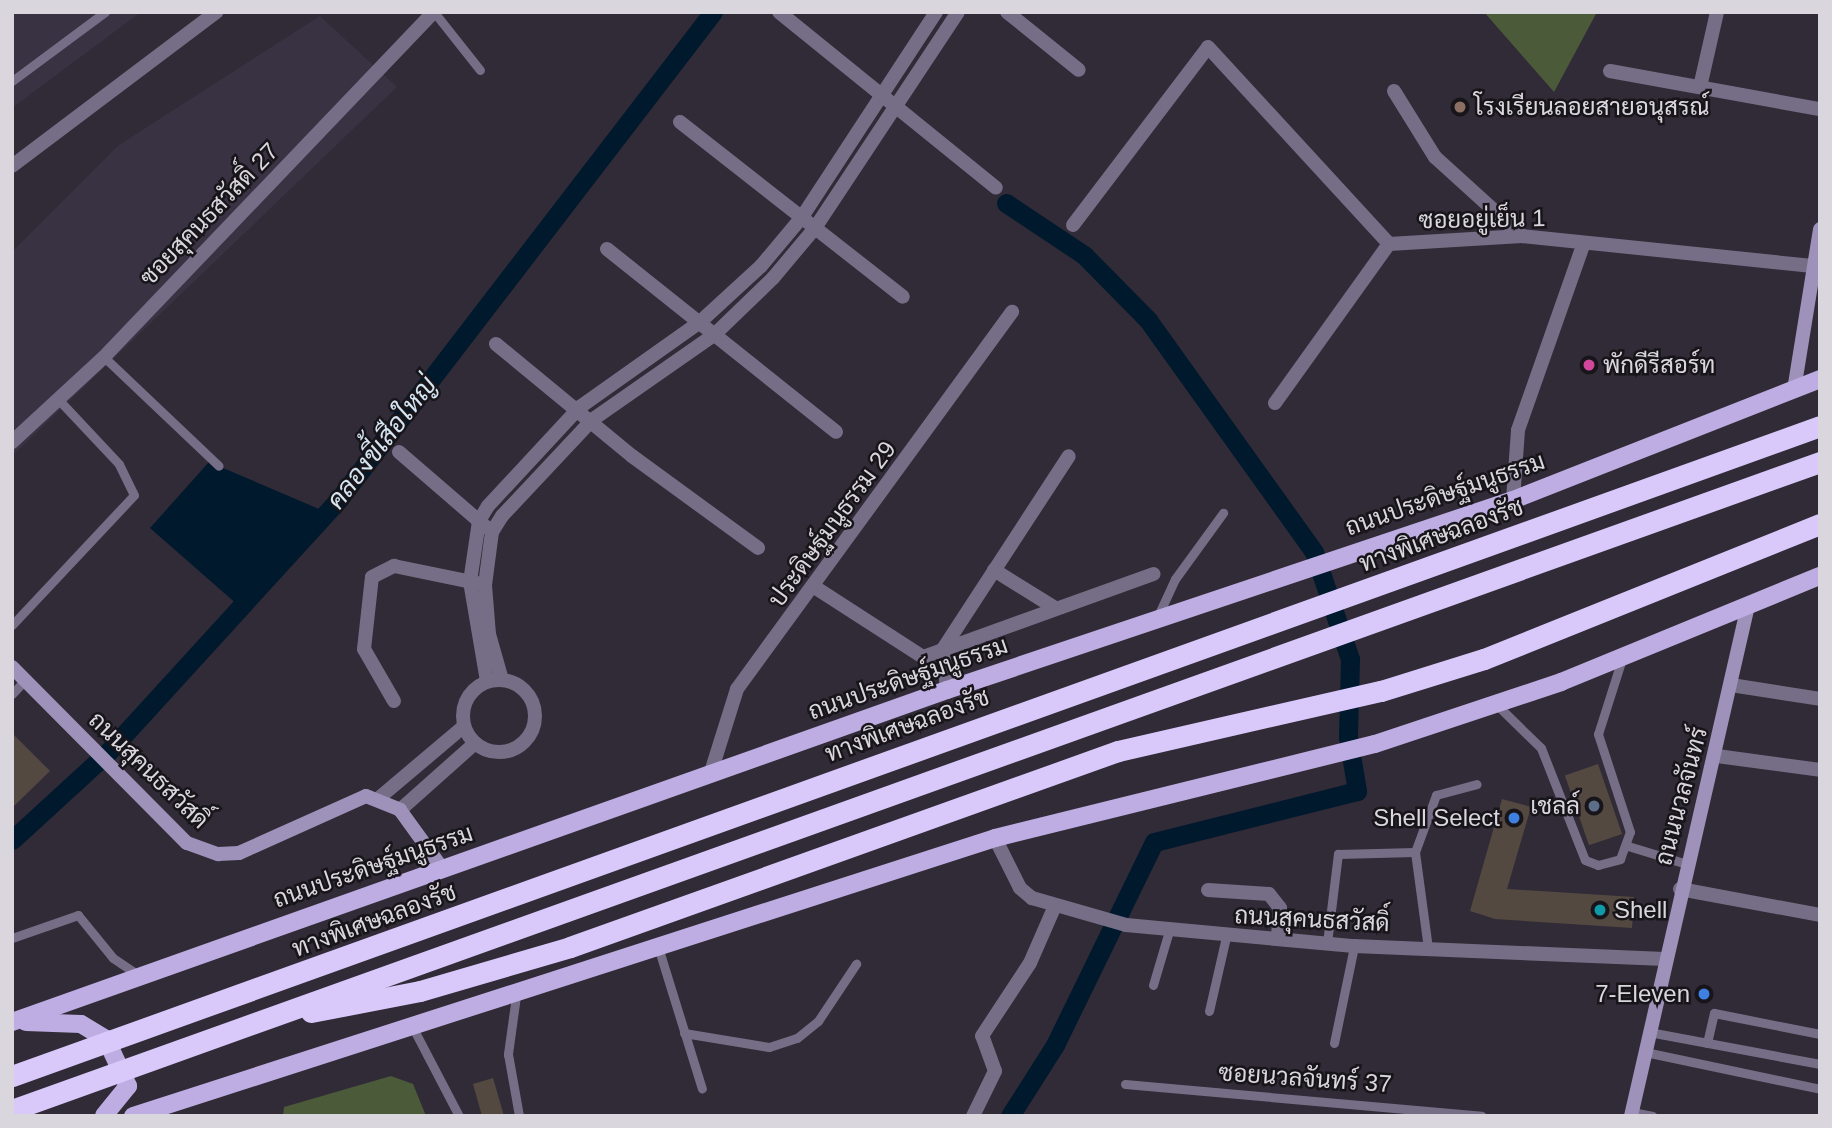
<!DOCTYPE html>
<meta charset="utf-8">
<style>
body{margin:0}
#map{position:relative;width:1832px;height:1128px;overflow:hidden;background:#302b36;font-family:Arial,Sarabun,sans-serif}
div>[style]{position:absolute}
.industrial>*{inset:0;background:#383243}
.green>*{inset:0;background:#4b5b39}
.water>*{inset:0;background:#00192d}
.canal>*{height:19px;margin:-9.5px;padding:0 9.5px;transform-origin:9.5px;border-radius:9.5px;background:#00192d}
.building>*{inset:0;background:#544941;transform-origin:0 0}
.lane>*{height:9px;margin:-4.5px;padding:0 4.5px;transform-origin:4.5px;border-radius:4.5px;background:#766e87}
.street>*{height:14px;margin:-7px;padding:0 7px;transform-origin:7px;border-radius:7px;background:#766e87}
.street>.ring{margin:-7px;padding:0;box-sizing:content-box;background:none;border:14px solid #766e87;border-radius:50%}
.secondary>*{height:14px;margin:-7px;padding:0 7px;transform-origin:7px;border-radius:7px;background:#9f92ba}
.primary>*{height:18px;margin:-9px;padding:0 9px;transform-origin:9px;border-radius:9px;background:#beade2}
.highway>*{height:21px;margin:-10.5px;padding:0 10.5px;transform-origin:10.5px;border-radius:10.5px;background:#d9c9fb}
.dots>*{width:19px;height:19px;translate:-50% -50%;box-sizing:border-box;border:4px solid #17151a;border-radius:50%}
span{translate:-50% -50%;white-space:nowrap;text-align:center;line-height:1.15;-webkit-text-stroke:5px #17151a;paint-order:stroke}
.poi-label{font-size:24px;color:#d9d6dd}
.left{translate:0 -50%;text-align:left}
.right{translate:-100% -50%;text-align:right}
.street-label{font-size:24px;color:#d9d6dd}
.water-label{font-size:26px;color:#d6e5f2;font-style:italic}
.frame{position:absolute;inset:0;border:14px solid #d9d6dd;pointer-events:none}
</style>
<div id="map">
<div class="industrial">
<i style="clip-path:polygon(12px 12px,141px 12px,12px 108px)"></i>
<i style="clip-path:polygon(320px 16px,397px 87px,12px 456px,12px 252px,119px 145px)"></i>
</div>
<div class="green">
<i style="clip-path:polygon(1484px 12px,1597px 12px,1554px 92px)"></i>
<i style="clip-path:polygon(391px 1076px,413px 1084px,426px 1116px,283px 1116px,284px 1107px)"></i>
</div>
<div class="water">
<i style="clip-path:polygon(209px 462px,319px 509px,239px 606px,150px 528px)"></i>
</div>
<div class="canal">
<i style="left:1006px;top:203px;width:94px;rotate:33.7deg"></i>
<i style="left:1084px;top:255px;width:91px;rotate:45.4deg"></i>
<i style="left:1148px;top:320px;width:285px;rotate:54.4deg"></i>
<i style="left:1314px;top:552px;width:113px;rotate:71.4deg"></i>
<i style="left:1350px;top:659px;width:78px;rotate:91.5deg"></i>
<i style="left:1348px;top:737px;width:55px;rotate:80.5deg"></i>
<i style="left:1357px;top:791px;width:209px;rotate:165.9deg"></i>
<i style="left:1154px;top:842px;width:226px;rotate:116deg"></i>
<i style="left:1055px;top:1045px;width:84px;rotate:122.4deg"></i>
<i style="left:12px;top:840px;width:132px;rotate:-42.5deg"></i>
<i style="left:109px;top:751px;width:341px;rotate:-47.6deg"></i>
<i style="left:339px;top:499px;width:614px;rotate:-52.48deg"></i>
</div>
<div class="building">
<i style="clip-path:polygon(12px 733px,50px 771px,12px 808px)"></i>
<i style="left:1598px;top:764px;width:74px;height:35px;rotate:71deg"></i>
<i style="clip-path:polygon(1502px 799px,1531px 807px,1507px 889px,1634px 897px,1632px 928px,1495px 919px,1470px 911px)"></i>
<i style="clip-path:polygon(493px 1078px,504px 1116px,482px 1116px,473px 1084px)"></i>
</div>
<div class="lane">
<i style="left:434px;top:12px;width:74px;rotate:51.6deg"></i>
<i style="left:12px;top:81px;width:116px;rotate:-36.6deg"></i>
<i style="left:104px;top:357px;width:158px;rotate:43.5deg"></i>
<i style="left:1157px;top:618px;width:43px;rotate:-65.2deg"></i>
<i style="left:1175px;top:579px;width:82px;rotate:-54deg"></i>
<i style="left:12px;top:625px;width:178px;rotate:-46.8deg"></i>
<i style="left:134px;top:495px;width:34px;rotate:-116deg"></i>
<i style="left:119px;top:464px;width:88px;rotate:-133.2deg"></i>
<i style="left:12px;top:694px;width:19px;rotate:-47deg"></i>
<i style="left:1496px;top:704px;width:63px;rotate:44.4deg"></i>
<i style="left:1541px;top:748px;width:120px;rotate:68.6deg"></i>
<i style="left:1585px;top:860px;width:14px;rotate:21deg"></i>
<i style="left:1598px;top:865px;width:23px;rotate:-15deg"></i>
<i style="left:1620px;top:859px;width:29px;rotate:-70deg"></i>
<i style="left:1630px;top:832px;width:103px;rotate:-108.1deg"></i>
<i style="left:1598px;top:734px;width:79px;rotate:-72.3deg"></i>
<i style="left:1628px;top:846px;width:62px;rotate:17deg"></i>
<i style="left:1415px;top:852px;width:61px;rotate:-69.8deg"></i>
<i style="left:1436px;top:795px;width:42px;rotate:-15deg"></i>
<i style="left:12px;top:938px;width:70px;rotate:-19.2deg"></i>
<i style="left:78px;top:915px;width:55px;rotate:50.9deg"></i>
<i style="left:113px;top:958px;width:30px;rotate:34deg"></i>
<i style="left:1327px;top:943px;width:90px;rotate:-83deg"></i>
<i style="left:1338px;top:854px;width:77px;rotate:-1.5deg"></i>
<i style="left:1415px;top:852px;width:97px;rotate:82.3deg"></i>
<i style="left:659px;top:950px;width:145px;rotate:72.8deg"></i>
<i style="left:1153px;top:985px;width:56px;rotate:-73.5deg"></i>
<i style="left:516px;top:996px;width:59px;rotate:97.9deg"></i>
<i style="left:508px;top:1054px;width:63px;rotate:79.9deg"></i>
<i style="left:1209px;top:1011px;width:76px;rotate:-77.1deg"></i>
<i style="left:413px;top:1028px;width:99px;rotate:62.4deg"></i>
<i style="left:1649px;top:1032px;width:174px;rotate:10.6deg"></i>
<i style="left:684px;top:1033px;width:86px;rotate:9.4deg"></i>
<i style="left:769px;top:1047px;width:29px;rotate:-18deg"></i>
<i style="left:797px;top:1038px;width:27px;rotate:-39deg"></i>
<i style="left:818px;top:1021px;width:69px;rotate:-56.3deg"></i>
<i style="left:1334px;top:1043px;width:99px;rotate:-78.3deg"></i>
<i style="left:1707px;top:1043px;width:31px;rotate:-77deg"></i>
<i style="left:1714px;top:1013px;width:108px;rotate:11.2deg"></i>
<i style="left:1645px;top:1052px;width:179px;rotate:11.9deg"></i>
<i style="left:1125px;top:1084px;width:358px;rotate:5.1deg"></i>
<i style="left:1632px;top:1112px;width:21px;rotate:11deg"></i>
</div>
<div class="street">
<i style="left:779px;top:12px;width:279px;rotate:39deg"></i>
<i style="left:1007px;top:12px;width:92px;rotate:38.9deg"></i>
<i style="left:1610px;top:71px;width:213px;rotate:10.3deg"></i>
<i style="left:1700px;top:87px;width:77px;rotate:-77.2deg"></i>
<i style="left:1394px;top:91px;width:78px;rotate:58.2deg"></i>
<i style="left:1435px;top:157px;width:118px;rotate:42.2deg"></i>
<i style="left:680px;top:122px;width:283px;rotate:38.1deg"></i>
<i style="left:12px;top:166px;width:256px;rotate:-37deg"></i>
<i style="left:1073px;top:225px;width:223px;rotate:-52.8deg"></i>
<i style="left:1208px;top:47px;width:268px;rotate:47.4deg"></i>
<i style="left:607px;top:249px;width:293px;rotate:38.6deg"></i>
<i style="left:496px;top:344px;width:176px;rotate:39.5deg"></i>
<i style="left:632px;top:456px;width:156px;rotate:36.1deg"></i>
<i style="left:1275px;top:403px;width:196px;rotate:-54.4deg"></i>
<i style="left:1389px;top:244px;width:133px;rotate:-3.4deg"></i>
<i style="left:1522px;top:236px;width:292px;rotate:5.9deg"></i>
<i style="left:12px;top:442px;width:125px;rotate:-42.7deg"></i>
<i style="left:104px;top:357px;width:477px;rotate:-46.3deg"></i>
<i style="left:399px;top:452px;width:115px;rotate:40.8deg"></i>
<i style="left:1513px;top:500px;width:70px;rotate:-85.9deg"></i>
<i style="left:1518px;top:430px;width:198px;rotate:-70.6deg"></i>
<i style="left:994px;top:570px;width:72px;rotate:31.9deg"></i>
<i style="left:816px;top:588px;width:127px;rotate:32.8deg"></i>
<i style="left:923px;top:657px;width:245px;rotate:-19.8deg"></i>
<i class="ring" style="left:463px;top:680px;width:58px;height:58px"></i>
<i style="left:502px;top:680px;width:48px;rotate:-105.8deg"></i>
<i style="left:489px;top:634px;width:49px;rotate:-94.7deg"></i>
<i style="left:485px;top:585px;width:53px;rotate:-82.5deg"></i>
<i style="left:492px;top:532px;width:19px;rotate:-58deg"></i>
<i style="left:502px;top:516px;width:132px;rotate:-46.8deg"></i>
<i style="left:592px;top:420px;width:149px;rotate:-34.9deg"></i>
<i style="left:714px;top:335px;width:82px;rotate:-44deg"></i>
<i style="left:773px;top:278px;width:65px;rotate:-50deg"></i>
<i style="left:815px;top:228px;width:259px;rotate:-56.5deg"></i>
<i style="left:487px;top:681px;width:100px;rotate:-99.7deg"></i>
<i style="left:470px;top:582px;width:62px;rotate:-81.6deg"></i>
<i style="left:479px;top:521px;width:17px;rotate:-59deg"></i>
<i style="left:488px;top:506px;width:135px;rotate:-47.1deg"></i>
<i style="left:580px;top:407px;width:147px;rotate:-35.3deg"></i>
<i style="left:700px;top:322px;width:83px;rotate:-42.6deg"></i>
<i style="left:761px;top:266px;width:64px;rotate:-50.1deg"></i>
<i style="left:802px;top:217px;width:245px;rotate:-56.8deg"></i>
<i style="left:1731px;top:685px;width:90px;rotate:8.9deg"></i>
<i style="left:947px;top:690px;width:41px;rotate:-95.6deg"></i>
<i style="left:943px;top:649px;width:230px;rotate:-56.9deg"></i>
<i style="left:394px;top:701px;width:60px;rotate:-120deg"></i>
<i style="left:364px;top:649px;width:72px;rotate:-83.7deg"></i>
<i style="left:372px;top:577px;width:25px;rotate:-27deg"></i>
<i style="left:394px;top:566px;width:85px;rotate:11.6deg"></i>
<i style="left:1717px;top:756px;width:104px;rotate:7.7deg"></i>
<i style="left:711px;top:772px;width:87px;rotate:-72.6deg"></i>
<i style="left:737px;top:689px;width:467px;rotate:-53.9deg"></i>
<i style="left:379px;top:798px;width:110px;rotate:-40.2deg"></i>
<i style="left:400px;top:810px;width:99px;rotate:-41.7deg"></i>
<i style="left:995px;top:838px;width:56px;rotate:63.4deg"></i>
<i style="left:1020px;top:888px;width:16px;rotate:40deg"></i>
<i style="left:1032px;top:898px;width:98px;rotate:16deg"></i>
<i style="left:1126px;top:925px;width:229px;rotate:5.3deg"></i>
<i style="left:1354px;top:946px;width:311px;rotate:2.4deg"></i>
<i style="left:1680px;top:889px;width:142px;rotate:10.5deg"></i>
<i style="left:1208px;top:890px;width:61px;rotate:3.8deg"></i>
<i style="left:1269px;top:894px;width:18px;rotate:52deg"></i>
<i style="left:1280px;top:908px;width:31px;rotate:94deg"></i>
<i style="left:973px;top:1116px;width:50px;rotate:-63.9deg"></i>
<i style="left:995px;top:1071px;width:37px;rotate:-110deg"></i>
<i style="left:982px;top:1036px;width:87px;rotate:-56.7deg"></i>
<i style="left:1030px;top:963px;width:60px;rotate:-66.4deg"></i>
</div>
<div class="secondary">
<i style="left:1794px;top:390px;width:163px;rotate:-80.8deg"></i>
<i style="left:12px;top:667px;width:248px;rotate:45.2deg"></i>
<i style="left:187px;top:843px;width:33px;rotate:20deg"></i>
<i style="left:218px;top:854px;width:21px;rotate:-3deg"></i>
<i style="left:239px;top:853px;width:139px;rotate:-24.2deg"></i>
<i style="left:366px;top:796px;width:37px;rotate:22deg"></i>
<i style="left:400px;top:810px;width:72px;rotate:54.1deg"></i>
<i style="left:1631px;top:1116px;width:519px;rotate:-77.09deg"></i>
</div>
<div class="primary">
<i style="left:12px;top:1022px;width:992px;rotate:-19.55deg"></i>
<i style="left:947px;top:690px;width:597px;rotate:-18.56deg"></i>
<i style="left:1513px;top:500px;width:330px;rotate:-21.5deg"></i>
<i style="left:26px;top:1022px;width:55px;rotate:2.1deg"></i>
<i style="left:81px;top:1024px;width:29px;rotate:31deg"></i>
<i style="left:106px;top:1039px;width:52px;rotate:64.9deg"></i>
<i style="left:128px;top:1086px;width:38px;rotate:129deg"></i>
<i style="left:133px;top:1116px;width:906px;rotate:-17.87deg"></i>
<i style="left:995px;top:838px;width:391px;rotate:-13.9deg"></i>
<i style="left:1375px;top:744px;width:196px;rotate:-18.4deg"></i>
<i style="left:1561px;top:682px;width:280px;rotate:-22.3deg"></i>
</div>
<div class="highway">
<i style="left:311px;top:1012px;width:111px;rotate:-10.9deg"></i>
<i style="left:420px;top:991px;width:156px;rotate:-16.3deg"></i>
<i style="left:570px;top:947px;width:582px;rotate:-19.68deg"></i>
<i style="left:1118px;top:751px;width:270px;rotate:-12.9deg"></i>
<i style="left:1381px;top:691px;width:108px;rotate:-17.3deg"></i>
<i style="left:1484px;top:659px;width:362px;rotate:-21.9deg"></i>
<i style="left:12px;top:1076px;width:1921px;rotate:-19.77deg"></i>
<i style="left:12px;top:1110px;width:1921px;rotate:-19.72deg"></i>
</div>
<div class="dots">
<i style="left:1460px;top:107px;background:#8d6e63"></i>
<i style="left:1589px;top:365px;background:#d1479c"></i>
<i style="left:1594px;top:806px;background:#5c6f8a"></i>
<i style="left:1514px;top:818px;background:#3f7fe0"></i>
<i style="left:1600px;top:910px;background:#0f9aa8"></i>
<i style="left:1704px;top:994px;background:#3f7fe0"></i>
</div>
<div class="poi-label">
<span class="left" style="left:1474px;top:107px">โรงเรียนลอยสายอนุสรณ์</span>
<span class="left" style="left:1603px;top:365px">พักดีรีสอร์ท</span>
<span class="right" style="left:1580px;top:806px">เชลล์</span>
<span class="right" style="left:1500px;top:818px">Shell Select</span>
<span class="left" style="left:1614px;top:910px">Shell</span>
<span class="right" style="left:1690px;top:994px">7-Eleven</span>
</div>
<div class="street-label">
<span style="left:209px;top:214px;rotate:-46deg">ซอยสุคนธสวัสดิ์ 27</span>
<span style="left:1482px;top:219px;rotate:-1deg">ซอยอยู่เย็น 1</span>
<span style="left:1445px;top:494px;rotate:-19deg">ถนนประดิษฐ์มนูธรรม</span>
<span style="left:832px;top:524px;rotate:-54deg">ประดิษฐ์มนูธรรม 29</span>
<span style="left:1441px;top:535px;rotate:-20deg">ทางพิเศษฉลองรัช</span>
<span style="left:908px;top:678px;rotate:-19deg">ถนนประดิษฐ์มนูธรรม</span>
<span style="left:907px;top:725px;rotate:-20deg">ทางพิเศษฉลองรัช</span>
<span style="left:149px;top:770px;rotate:44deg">ถนนสุคนธสวัสดิ์</span>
<span style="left:1681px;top:796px;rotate:-75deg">ถนนนวลจันทร์</span>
<span style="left:373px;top:866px;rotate:-19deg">ถนนประดิษฐ์มนูธรรม</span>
<span style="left:1312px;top:919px;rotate:3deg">ถนนสุคนธสวัสดิ์</span>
<span style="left:374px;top:920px;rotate:-20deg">ทางพิเศษฉลองรัช</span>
<span style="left:1305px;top:1078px;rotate:4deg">ซอยนวลจันทร์ 37</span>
</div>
<div class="water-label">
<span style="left:382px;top:443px;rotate:-52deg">คลองขี้เสือใหญ่</span>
</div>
<div class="frame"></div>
</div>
